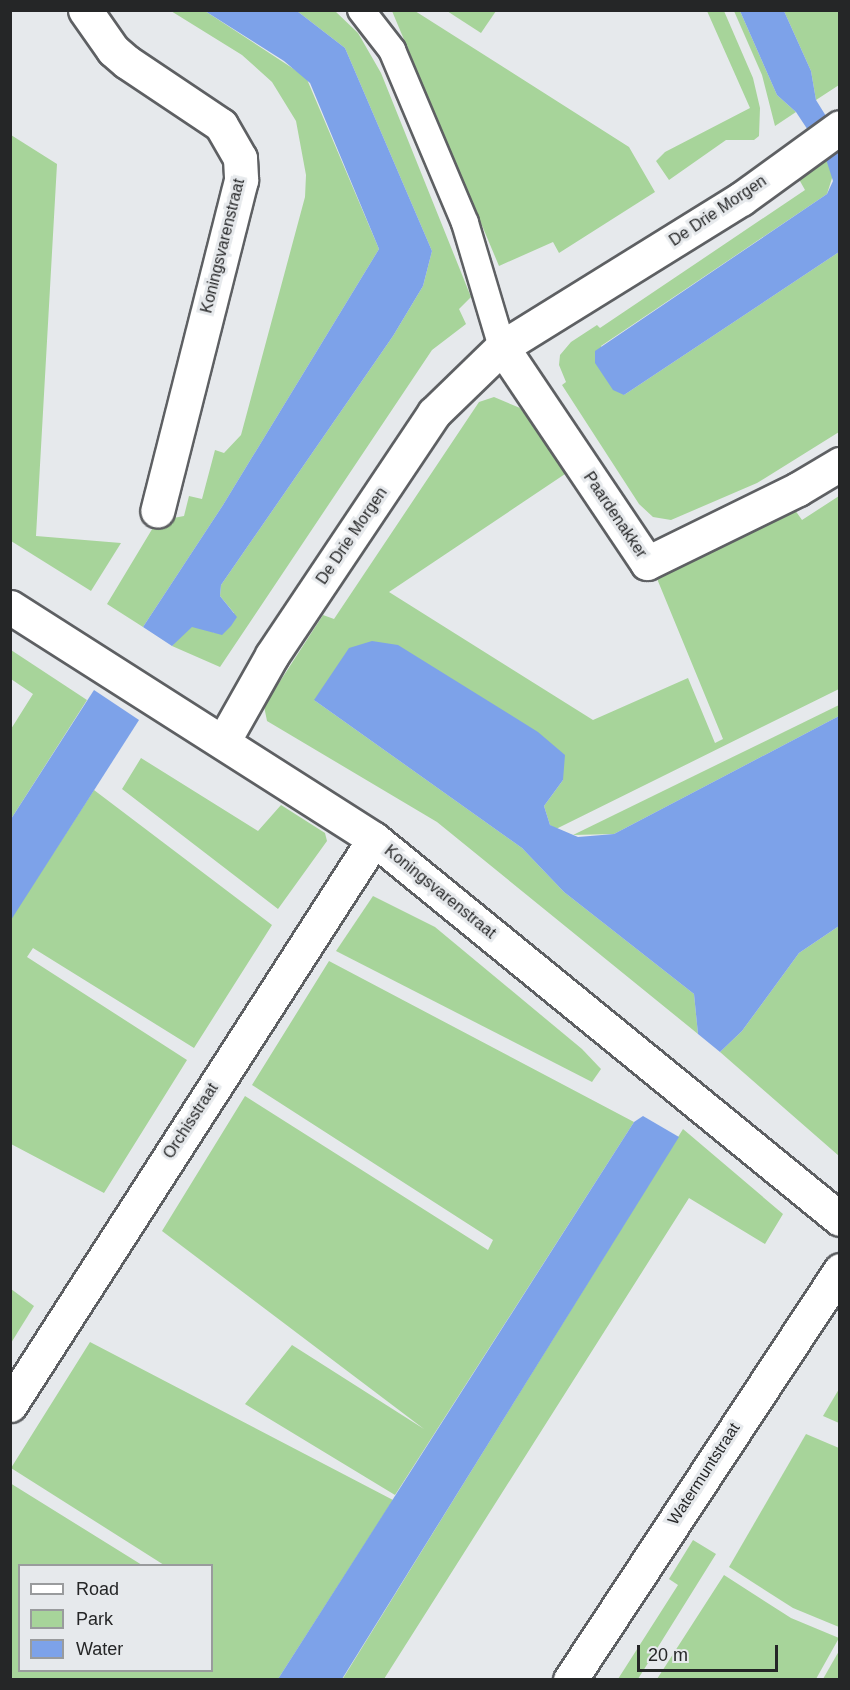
<!DOCTYPE html>
<style>
body{margin:0}
#map{position:relative;width:850px;height:1690px;overflow:hidden;background:#e6e9ec;font-family:Arial,sans-serif}
div>[style]{position:absolute}
.green>*{inset:0;background:#a7d49a}
.water>*{inset:0;background:#7da2e9}
.roads{filter:drop-shadow(2px 0 #5e6063) drop-shadow(-2px 0 #5e6063) drop-shadow(0 2px #5e6063) drop-shadow(0 -2px #5e6063)}
.service>*{height:26px;margin:-13px;padding:0 13px;transform-origin:13px;border-radius:13px;background:#fff}
.minor>*{height:33px;margin:-16.5px;padding:0 16.5px;transform-origin:16.5px;border-radius:16.5px;background:#fff}
span{translate:-50% -50%;white-space:nowrap;text-align:center;line-height:1.15;-webkit-text-stroke:6px #e6e9ec;paint-order:stroke}
.street-label{font-size:16px;color:#252627}
.frame{position:absolute;inset:0;border:12px solid #252627;pointer-events:none}
.legend{position:absolute;left:18px;top:1564px;width:195px;height:108px;box-sizing:border-box;background:#e6e9ec;border:2px solid #999b9d;margin:0;padding:8px 10px;list-style:none;font-size:18px;color:#252627}
.legend li{display:flex;align-items:center;gap:12px;height:30px}
.legend b{width:30px;border:2px solid #999b9d}
.scale{position:absolute;left:637px;top:1645px;width:141px;height:27px;box-sizing:border-box;border:3px solid #252627;border-top:0;padding-left:8px;font-size:18px;line-height:21px;white-space:nowrap;color:#252627;-webkit-text-stroke:4px #e6e9ec;paint-order:stroke}
</style>
<div id="map">
<div class="green">
<i style="clip-path:polygon(171px 11px,205px 11px,306px 77px,379px 249px,223px 505px,143px 627px,107px 604px,157px 521px,184px 516px,189px 496px,202px 499px,215px 450px,224px 453px,241px 435px,305px 197px,306px 175px,296px 121px,272px 82px,242px 55px)"></i>
<i style="clip-path:polygon(297px 11px,335px 11px,358px 33px,381px 73px,471px 297px,459px 309px,466px 324px,432px 350px,220px 667px,172px 646px,186px 629px,197px 625px,215px 633px,234px 613px,220px 596px,221px 585px,393px 336px,423px 286px,432px 251px,345px 48px)"></i>
<i style="clip-path:polygon(392px 11px,415px 11px,629px 147px,655px 192px,559px 253px,553px 242px,499px 266px)"></i>
<i style="clip-path:polygon(447px 11px,496px 10px,496px 11px,481px 33px)"></i>
<i style="clip-path:polygon(707px 11px,724px 11px,753px 78px,760px 108px,759px 136px,754px 140px,726px 140px,669px 180px,656px 161px,665px 152px,750px 108px)"></i>
<i style="clip-path:polygon(734px 11px,740px 11px,777px 95px,796px 112px,775px 126px,762px 75px)"></i>
<i style="clip-path:polygon(784px 11px,839px 11px,839px 85px,816px 100px,811px 71px)"></i>
<i style="clip-path:polygon(11px 135px,57px 164px,36px 536px,121px 543px,91px 591px,11px 541px)"></i>
<i style="clip-path:polygon(825px 156px,833px 175px,827px 194px,601px 346px,624px 395px,839px 252px,839px 432px,757px 483px,671px 520px,653px 517px,639px 504px,562px 385px,566px 382px,559px 365px,560px 355px,571px 342px,597px 325px,600px 328px,805px 190px,796px 174px)"></i>
<i style="clip-path:polygon(494px 397px,520px 408px,568px 472px,389px 592px,593px 720px,688px 678px,715px 743px,723px 739px,653px 569px,795px 510px,802px 520px,839px 496px,839px 689px,556px 829px,550px 825px,544px 806px,563px 780px,314px 700px,522px 848px,564px 892px,694px 994px,698px 1034px,437px 822px,267px 721px,264px 706px,323px 615px,334px 619px,479px 402px)"></i>
<i style="clip-path:polygon(11px 650px,87px 700px,11px 819px,11px 729px,33px 694px,11px 679px)"></i>
<i style="clip-path:polygon(839px 705px,839px 716px,614px 834px,573px 835px)"></i>
<i style="clip-path:polygon(141px 758px,258px 831px,281px 805px,325px 833px,327px 841px,278px 909px,122px 789px)"></i>
<i style="clip-path:polygon(94px 790px,272px 925px,194px 1048px,33px 948px,27px 957px,187px 1060px,104px 1193px,11px 1144px,10px 920px)"></i>
<i style="clip-path:polygon(373px 896px,435px 927px,582px 1049px,601px 1069px,592px 1082px,336px 951px)"></i>
<i style="clip-path:polygon(839px 926px,839px 1156px,720px 1052px,742px 1031px,799px 953px)"></i>
<i style="clip-path:polygon(329px 961px,634px 1122px,395px 1495px,245px 1404px,292px 1345px,424px 1429px,162px 1231px,245px 1096px,488px 1250px,493px 1240px,252px 1085px)"></i>
<i style="clip-path:polygon(683px 1129px,783px 1214px,765px 1244px,689px 1198px,384px 1679px,342px 1680px)"></i>
<i style="clip-path:polygon(11px 1289px,34px 1306px,11px 1343px)"></i>
<i style="clip-path:polygon(90px 1342px,393px 1500px,278px 1679px,11px 1680px,10px 1483px,142px 1565px,20px 1566px,20px 1670px,212px 1670px,212px 1566px,164px 1565px,11px 1468px)"></i>
<i style="clip-path:polygon(839px 1389px,839px 1423px,823px 1416px)"></i>
<i style="clip-path:polygon(806px 1434px,839px 1448px,839px 1627px,793px 1608px,729px 1567px)"></i>
<i style="clip-path:polygon(693px 1540px,716px 1554px,638px 1679px,618px 1679px,678px 1585px,669px 1579px)"></i>
<i style="clip-path:polygon(724px 1575px,791px 1618px,839px 1638px,816px 1679px,657px 1679px)"></i>
<i style="clip-path:polygon(839px 1651px,839px 1679px,823px 1679px)"></i>
</div>
<div class="water">
<i style="clip-path:polygon(205px 11px,297px 11px,345px 48px,432px 251px,423px 286px,393px 336px,221px 585px,220px 596px,237px 617px,231px 626px,222px 635px,192px 627px,172px 646px,143px 627px,223px 505px,379px 249px,310px 83px,284px 61px)"></i>
<i style="clip-path:polygon(740px 11px,784px 11px,811px 71px,816px 100px,839px 137px,839px 252px,624px 395px,613px 390px,595px 363px,595px 351px,827px 194px,833px 181px,825px 156px,796px 112px,777px 95px)"></i>
<i style="clip-path:polygon(372px 641px,398px 645px,538px 732px,565px 755px,563px 780px,544px 806px,550px 825px,578px 837px,614px 834px,839px 716px,839px 926px,799px 953px,742px 1031px,720px 1052px,698px 1034px,694px 994px,564px 892px,522px 848px,314px 700px,349px 648px)"></i>
<i style="clip-path:polygon(94px 690px,139px 720px,11px 920px,11px 819px)"></i>
<i style="clip-path:polygon(643px 1116px,679px 1137px,342px 1679px,278px 1679px,634px 1122px)"></i>
</div>
<div class="roads">
<div class="service">
<i style="left:361px;top:10px;width:51px;rotate:52.2deg"></i>
<i style="left:392px;top:50px;width:188px;rotate:67.1deg"></i>
<i style="left:465px;top:223px;width:129px;rotate:73.4deg"></i>
</div>
<div class="minor">
<i style="left:85px;top:10px;width:49px;rotate:55deg"></i>
<i style="left:113px;top:50px;width:18px;rotate:41deg"></i>
<i style="left:127px;top:62px;width:113px;rotate:33.8deg"></i>
<i style="left:221px;top:125px;width:38px;rotate:60deg"></i>
<i style="left:240px;top:158px;width:22px;rotate:87deg"></i>
<i style="left:241px;top:180px;width:341px;rotate:104.2deg"></i>
<i style="left:502px;top:347px;width:260px;rotate:56.1deg"></i>
<i style="left:647px;top:563px;width:168px;rotate:-26.1deg"></i>
<i style="left:798px;top:489px;width:49px;rotate:-30.8deg"></i>
<i style="left:10px;top:607px;width:432px;rotate:32.5deg"></i>
<i style="left:374px;top:839px;width:601px;rotate:39.2deg"></i>
<i style="left:224px;top:740px;width:98px;rotate:-60.5deg"></i>
<i style="left:272px;top:655px;width:291px;rotate:-56.2deg"></i>
<i style="left:434px;top:413px;width:95px;rotate:-44.1deg"></i>
<i style="left:502px;top:347px;width:281px;rotate:-31.8deg"></i>
<i style="left:741px;top:199px;width:122px;rotate:-36deg"></i>
<i style="left:10px;top:1405px;width:673px;rotate:-57.25deg"></i>
<i style="left:570px;top:1680px;width:491px;rotate:-56.6deg"></i>
</div>
</div>
<div class="street-label">
<span style="left:718px;top:211px;rotate:-34deg">De Drie Morgen</span>
<span style="left:223px;top:246px;rotate:-76deg">Koningsvarenstraat</span>
<span style="left:615px;top:515px;rotate:56deg">Paardenakker</span>
<span style="left:352px;top:536px;rotate:-56deg">De Drie Morgen</span>
<span style="left:440px;top:892px;rotate:39deg">Koningsvarenstraat</span>
<span style="left:191px;top:1121px;rotate:-57deg">Orchisstraat</span>
<span style="left:704px;top:1474px;rotate:-57deg">Watermuntstraat</span>
</div>
<div class="frame"></div>
<ul class="legend">
<li><b style="height:8px;background:#fff"></b>Road</li>
<li><b style="height:16px;background:#a7d49a"></b>Park</li>
<li><b style="height:16px;background:#7da2e9"></b>Water</li>
</ul>
<div class="scale">20 m</div>
</div>
